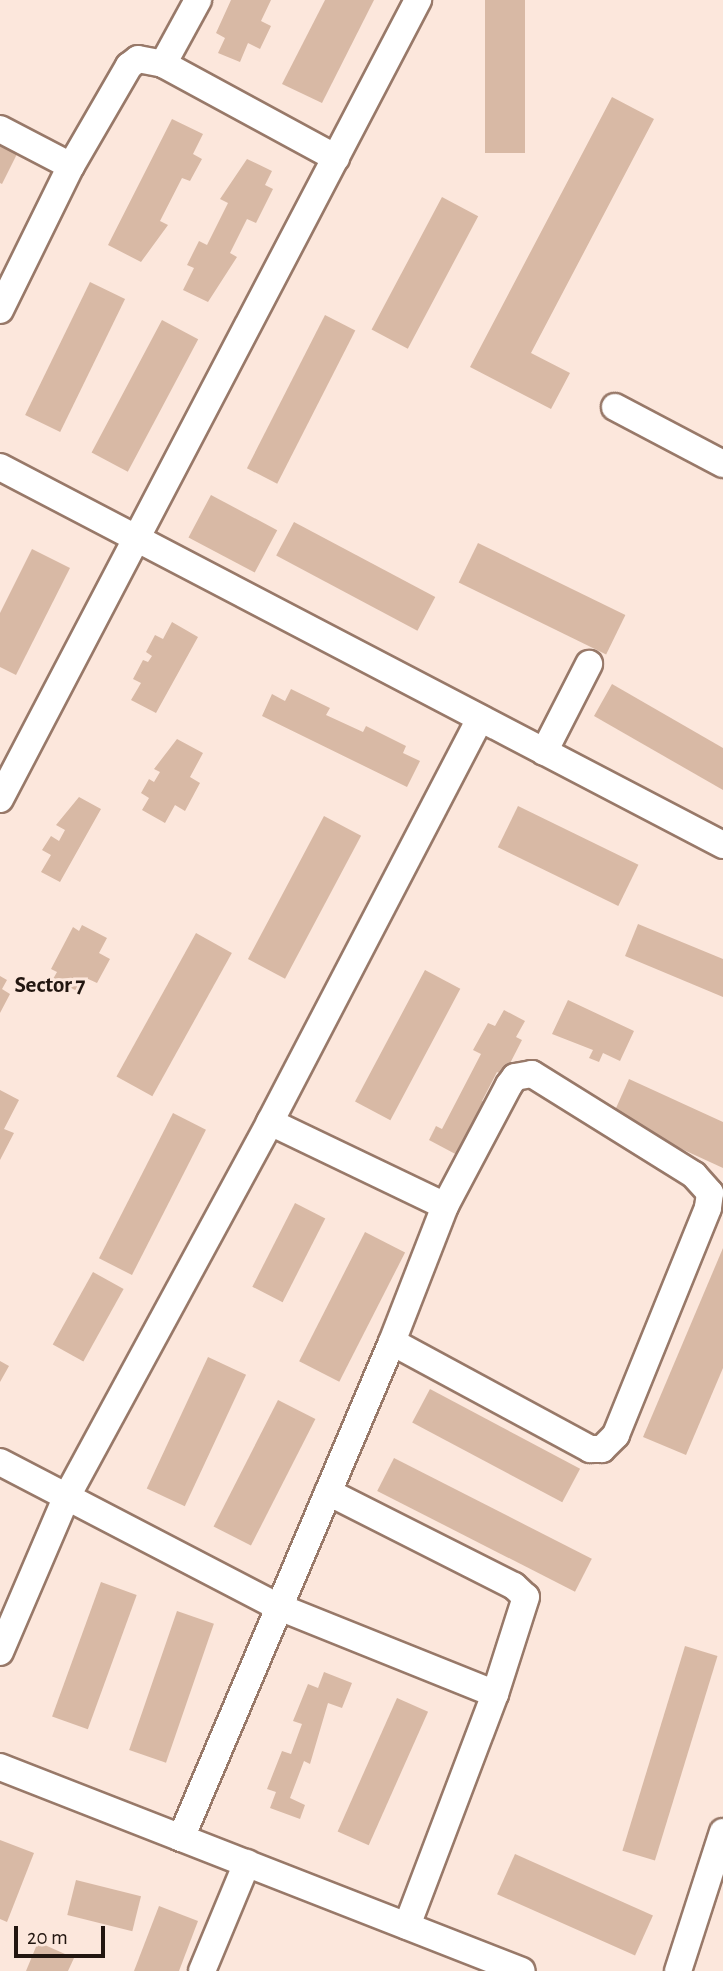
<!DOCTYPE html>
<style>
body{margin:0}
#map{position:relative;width:723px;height:1971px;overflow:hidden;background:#fce7dc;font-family:"Alegreya Sans",sans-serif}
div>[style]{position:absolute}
.building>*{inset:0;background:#d8b9a5;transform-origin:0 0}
.roads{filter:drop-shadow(2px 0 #987969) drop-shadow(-2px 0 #987969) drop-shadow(0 2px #987969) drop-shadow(0 -2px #987969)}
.minor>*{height:26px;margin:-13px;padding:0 13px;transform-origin:13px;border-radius:13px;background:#fff}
span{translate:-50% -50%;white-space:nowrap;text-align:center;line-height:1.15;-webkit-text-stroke:6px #fce7dc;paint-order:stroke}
.neighbourhood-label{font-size:23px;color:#221610;font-weight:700}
.scale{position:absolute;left:14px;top:1926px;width:91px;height:32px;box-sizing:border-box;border:4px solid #221610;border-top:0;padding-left:9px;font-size:21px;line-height:24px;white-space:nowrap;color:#221610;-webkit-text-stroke:5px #fce7dc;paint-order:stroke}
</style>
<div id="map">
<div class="building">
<i style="clip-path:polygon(231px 0,271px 0,261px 21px,271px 26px,260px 49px,248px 43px,240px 62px,218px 53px,225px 38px,216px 33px)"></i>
<i style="clip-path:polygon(325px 0,374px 0,322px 103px,282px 84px)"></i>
<i style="left:485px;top:0;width:40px;height:153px"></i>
<i style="clip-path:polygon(612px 97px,654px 119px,531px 353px,570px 373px,551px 409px,470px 367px)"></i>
<i style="clip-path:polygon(172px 119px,203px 134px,193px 154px,202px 159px,190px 181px,182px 178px,160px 221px,168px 225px,141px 262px,108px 245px)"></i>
<i style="clip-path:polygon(0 139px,20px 148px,2px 184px,0 183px)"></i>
<i style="clip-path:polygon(247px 159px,272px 171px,265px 185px,273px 189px,256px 223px,247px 219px,230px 253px,237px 257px,208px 302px,183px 290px,194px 268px,187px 265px,199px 241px,207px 245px,228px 203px,220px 199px)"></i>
<i style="left:442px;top:197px;width:41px;height:150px;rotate:28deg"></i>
<i style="left:90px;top:282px;width:39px;height:148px;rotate:26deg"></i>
<i style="left:325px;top:315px;width:34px;height:172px;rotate:27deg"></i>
<i style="left:162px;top:320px;width:41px;height:150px;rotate:28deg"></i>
<i style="left:211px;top:495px;width:75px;height:48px;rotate:28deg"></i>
<i style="left:294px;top:522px;width:160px;height:38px;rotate:28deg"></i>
<i style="left:478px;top:543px;width:164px;height:44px;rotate:26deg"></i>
<i style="clip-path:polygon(32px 549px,70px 568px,16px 675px,0 667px,0 613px)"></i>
<i style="clip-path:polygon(172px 622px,198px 637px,156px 713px,131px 700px,141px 683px,133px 679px,143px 660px,148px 662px,152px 656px,146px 652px,155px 635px,163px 639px)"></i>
<i style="clip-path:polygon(612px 684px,723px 748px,723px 790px,594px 716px)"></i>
<i style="clip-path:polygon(291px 689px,330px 708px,326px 715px,363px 732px,366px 726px,406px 746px,403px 753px,420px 761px,407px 787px,262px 716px,272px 694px,285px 701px)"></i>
<i style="clip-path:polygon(177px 739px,203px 753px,190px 777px,200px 783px,185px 811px,175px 805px,165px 823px,142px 810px,149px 798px,141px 793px,149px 779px,154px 782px,160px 772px,154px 769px)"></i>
<i style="clip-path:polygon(79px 797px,101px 809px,60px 882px,41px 872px,51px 855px,42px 850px,51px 836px,59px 841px,65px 830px,56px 825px)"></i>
<i style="left:518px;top:806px;width:134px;height:46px;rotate:26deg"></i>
<i style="left:324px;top:816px;width:42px;height:162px;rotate:28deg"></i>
<i style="clip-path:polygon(638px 924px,723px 959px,723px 997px,625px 956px)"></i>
<i style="clip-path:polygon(82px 925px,107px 938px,99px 953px,110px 959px,97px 983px,86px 978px,79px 992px,53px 979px,57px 972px,51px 969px,73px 927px,79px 931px)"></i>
<i style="left:196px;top:933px;width:41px;height:164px;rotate:29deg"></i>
<i style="left:425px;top:970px;width:40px;height:149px;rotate:28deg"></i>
<i style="clip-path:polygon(0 976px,7px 980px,2px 989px,10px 994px,0 1013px)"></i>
<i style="clip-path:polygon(568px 1000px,634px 1031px,620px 1061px,603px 1053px,599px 1062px,589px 1058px,593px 1050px,552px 1034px)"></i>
<i style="clip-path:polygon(504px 1010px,525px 1021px,516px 1037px,522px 1040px,504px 1075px,497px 1072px,482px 1101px,489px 1104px,461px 1157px,429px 1140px,436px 1126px,442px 1129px,481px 1054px,473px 1050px,488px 1023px,495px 1026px)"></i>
<i style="clip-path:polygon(629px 1079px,723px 1122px,723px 1168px,612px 1117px)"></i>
<i style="clip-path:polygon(0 1090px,19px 1100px,4px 1129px,14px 1133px,0 1160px)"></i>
<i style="left:173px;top:1113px;width:37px;height:163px;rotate:27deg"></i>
<i style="left:295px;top:1203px;width:34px;height:94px;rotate:27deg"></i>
<i style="left:365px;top:1232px;width:45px;height:145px;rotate:27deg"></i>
<i style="clip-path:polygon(723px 1248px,723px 1368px,686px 1455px,643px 1437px)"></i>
<i style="left:93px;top:1272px;width:35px;height:83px;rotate:29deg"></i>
<i style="left:208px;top:1357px;width:42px;height:145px;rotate:25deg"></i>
<i style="clip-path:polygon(0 1361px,9px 1366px,0 1382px)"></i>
<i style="left:430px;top:1389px;width:170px;height:38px;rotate:28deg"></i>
<i style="left:278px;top:1400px;width:42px;height:142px;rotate:27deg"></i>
<i style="left:394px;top:1458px;width:222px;height:37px;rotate:27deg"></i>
<i style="left:101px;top:1582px;width:38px;height:143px;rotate:20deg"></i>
<i style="left:177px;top:1611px;width:39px;height:147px;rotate:19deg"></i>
<i style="left:685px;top:1646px;width:34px;height:214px;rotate:17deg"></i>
<i style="clip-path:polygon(324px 1672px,352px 1683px,342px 1708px,328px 1703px,310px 1764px,304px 1761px,290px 1798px,305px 1805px,300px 1819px,270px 1808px,276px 1792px,267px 1789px,282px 1751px,291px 1754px,302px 1724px,293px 1721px,308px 1684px,318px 1688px)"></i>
<i style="left:397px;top:1698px;width:34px;height:146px;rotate:24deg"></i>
<i style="clip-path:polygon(0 1840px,34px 1853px,7px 1922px,0 1919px)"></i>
<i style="left:515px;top:1854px;width:151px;height:44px;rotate:24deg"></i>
<i style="left:76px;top:1880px;width:67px;height:36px;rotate:14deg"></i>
<i style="clip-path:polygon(159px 1906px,198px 1921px,179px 1971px,134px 1971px)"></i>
<i style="clip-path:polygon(38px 1942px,74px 1958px,68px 1971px,26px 1971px)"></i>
</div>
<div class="roads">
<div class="minor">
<i style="left:163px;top:64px;width:73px;rotate:-61.3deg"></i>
<i style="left:0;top:129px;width:80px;rotate:27.5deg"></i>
<i style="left:0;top:310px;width:161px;rotate:-63.8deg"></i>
<i style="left:71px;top:166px;width:116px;rotate:-59.9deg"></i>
<i style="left:129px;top:66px;width:11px;rotate:-38deg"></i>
<i style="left:138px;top:59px;width:25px;rotate:11deg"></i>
<i style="left:163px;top:64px;width:197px;rotate:28.5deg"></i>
<i style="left:615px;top:407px;width:122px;rotate:27.8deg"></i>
<i style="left:0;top:467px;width:816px;rotate:27.6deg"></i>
<i style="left:544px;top:752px;width:99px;rotate:-62.9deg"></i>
<i style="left:0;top:799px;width:902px;rotate:-62.38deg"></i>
<i style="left:270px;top:1122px;width:194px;rotate:25.6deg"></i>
<i style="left:0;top:1462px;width:314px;rotate:27.5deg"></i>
<i style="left:279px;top:1607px;width:233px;rotate:21.9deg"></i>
<i style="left:328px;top:1492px;width:208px;rotate:26.8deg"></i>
<i style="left:514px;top:1586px;width:16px;rotate:43deg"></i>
<i style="left:526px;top:1597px;width:102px;rotate:107.7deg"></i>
<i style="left:495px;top:1694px;width:248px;rotate:110.8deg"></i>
<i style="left:0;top:1652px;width:168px;rotate:-66.8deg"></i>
<i style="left:66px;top:1498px;width:428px;rotate:-61.5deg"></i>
<i style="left:270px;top:1122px;width:455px;rotate:-62.5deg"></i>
<i style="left:0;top:1767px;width:560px;rotate:21.35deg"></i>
<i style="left:181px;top:1838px;width:539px;rotate:-66.95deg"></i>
<i style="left:392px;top:1342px;width:146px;rotate:-68.7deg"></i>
<i style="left:445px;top:1206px;width:137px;rotate:-62.1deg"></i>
<i style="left:509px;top:1085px;width:10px;rotate:-53deg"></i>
<i style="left:515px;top:1077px;width:17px;rotate:-10deg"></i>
<i style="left:532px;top:1074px;width:191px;rotate:31.9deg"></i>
<i style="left:694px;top:1175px;width:24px;rotate:48deg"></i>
<i style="left:710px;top:1193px;width:15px;rotate:98deg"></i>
<i style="left:708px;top:1208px;width:245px;rotate:112.1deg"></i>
<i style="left:616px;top:1435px;width:20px;rotate:135deg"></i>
<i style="left:602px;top:1449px;width:12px;rotate:180deg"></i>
<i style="left:590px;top:1449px;width:225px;rotate:-151.6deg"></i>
<i style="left:202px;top:1971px;width:117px;rotate:-67.4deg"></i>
<i style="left:678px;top:1971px;width:146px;rotate:-72.1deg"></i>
</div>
</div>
<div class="neighbourhood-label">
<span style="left:50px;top:986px">Sector 7</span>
</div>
<div class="scale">20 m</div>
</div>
